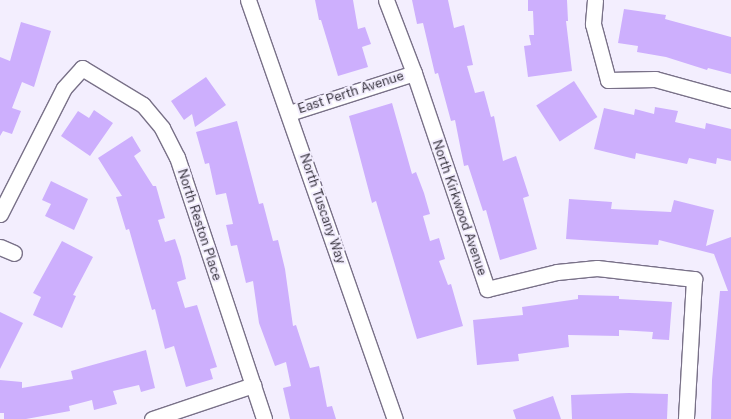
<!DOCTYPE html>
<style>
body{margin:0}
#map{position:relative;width:731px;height:419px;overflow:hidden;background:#f3eefe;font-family:"Public Sans",sans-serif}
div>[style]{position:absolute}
.building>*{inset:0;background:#cdaffd;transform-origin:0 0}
.roads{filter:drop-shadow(1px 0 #797188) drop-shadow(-1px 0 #797188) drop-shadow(0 1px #797188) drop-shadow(0 -1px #797188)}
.minor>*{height:15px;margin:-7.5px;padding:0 7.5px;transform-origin:7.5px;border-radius:7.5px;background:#fff}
span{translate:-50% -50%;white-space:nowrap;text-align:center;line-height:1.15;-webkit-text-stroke:4px #f3eefe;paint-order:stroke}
.street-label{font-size:13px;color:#3c3843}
</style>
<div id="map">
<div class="building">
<i style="clip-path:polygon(315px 0,353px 0,358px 29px,365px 27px,371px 44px,362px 47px,368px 67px,338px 76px,321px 20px,319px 20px)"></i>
<i style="clip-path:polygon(412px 0,448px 0,454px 28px,464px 25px,473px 65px,467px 66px,475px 93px,484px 91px,491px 117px,494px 116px,503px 161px,516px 156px,529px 196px,523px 198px,537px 249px,500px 260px,486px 210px,483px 211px,468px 165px,464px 166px,455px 120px,451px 121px,438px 73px,435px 74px,423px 23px,417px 24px)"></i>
<i style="clip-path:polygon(528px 0,567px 0,568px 21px,566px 21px,572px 71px,528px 77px,524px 46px,531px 45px,529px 35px,534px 35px,533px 11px,528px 11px)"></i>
<i style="clip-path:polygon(624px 9px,666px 15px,665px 19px,731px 37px,731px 74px,708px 68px,707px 70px,666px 57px,637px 52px,638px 46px,618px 43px)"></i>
<i style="clip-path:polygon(21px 22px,51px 31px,34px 87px,22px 82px,12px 108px,21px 111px,12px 134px,3px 131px,0 136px,0 57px,10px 61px)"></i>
<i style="clip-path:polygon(206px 77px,226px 105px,195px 127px,192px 114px,184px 120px,171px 101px)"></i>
<i style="left:574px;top:81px;width:43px;height:45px;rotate:57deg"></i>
<i style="clip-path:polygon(392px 103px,412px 174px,416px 172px,424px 193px,430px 214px,423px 216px,430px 241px,439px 238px,445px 259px,439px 261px,448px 285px,451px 284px,463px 326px,417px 339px,376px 201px,372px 203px,349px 116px)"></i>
<i style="clip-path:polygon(655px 107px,678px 111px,675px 122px,705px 129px,706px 123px,731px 129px,731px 161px,717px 158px,716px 164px,689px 158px,687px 164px,636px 153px,635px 159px,594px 149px,604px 108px,634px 115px,635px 109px,654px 114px)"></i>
<i style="clip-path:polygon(94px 110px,113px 123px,90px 156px,61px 136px,78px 111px,89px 118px)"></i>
<i style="clip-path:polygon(237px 121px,259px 204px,263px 203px,273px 241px,278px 240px,285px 269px,293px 326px,296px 325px,310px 368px,319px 366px,327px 407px,332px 406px,336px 419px,290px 419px,283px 388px,291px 386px,286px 362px,275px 366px,259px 323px,253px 281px,246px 283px,237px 245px,231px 246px,226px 225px,233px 224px,226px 193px,216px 195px,209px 163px,205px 164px,196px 132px)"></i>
<i style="clip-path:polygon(132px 136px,141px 151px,134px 156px,153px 186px,156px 186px,165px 218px,158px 220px,165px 242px,175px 239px,181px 257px,186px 279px,177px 282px,185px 308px,197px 305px,217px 367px,210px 369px,213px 379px,186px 387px,174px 346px,165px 349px,155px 309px,152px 310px,129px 229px,126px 230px,116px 197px,122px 196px,98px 158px)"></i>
<i style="clip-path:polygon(51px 181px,88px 199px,74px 230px,45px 216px,51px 204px,42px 200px)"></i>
<i style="clip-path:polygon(569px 199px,612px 202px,611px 209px,671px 212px,674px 200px,714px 210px,706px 246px,731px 237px,731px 419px,711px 419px,712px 380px,720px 291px,728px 291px,714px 254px,659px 240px,658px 245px,566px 239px)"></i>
<i style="clip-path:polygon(62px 241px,93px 257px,73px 295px,76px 296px,62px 328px,33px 315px,41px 297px,33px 293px)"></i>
<i style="clip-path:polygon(578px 295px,619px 296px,619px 299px,672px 302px,669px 340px,652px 339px,653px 332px,619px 330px,619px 336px,568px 335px,569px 347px,518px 354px,519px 361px,477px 365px,473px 320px,523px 315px,522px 307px,578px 299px)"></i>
<i style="clip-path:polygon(0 312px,23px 323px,0 369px)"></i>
<i style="clip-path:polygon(146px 350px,155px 388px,141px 392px,139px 385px,113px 391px,117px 404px,94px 410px,92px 400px,69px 406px,70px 411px,26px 419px,4px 419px,4px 413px,0 413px,0 380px,22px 382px,22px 388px,73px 379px,71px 371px)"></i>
<i style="clip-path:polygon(629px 393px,668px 394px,667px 419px,572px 419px,571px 395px)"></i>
<i style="clip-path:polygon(553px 396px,561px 419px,516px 419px,513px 410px)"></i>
</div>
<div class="roads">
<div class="minor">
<i style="left:248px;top:0;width:444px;rotate:70.7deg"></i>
<i style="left:386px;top:0;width:78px;rotate:69deg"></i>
<i style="left:414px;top:73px;width:228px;rotate:71.3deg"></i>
<i style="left:487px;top:289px;width:72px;rotate:-13.7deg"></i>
<i style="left:557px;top:272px;width:40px;rotate:-5.7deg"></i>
<i style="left:597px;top:268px;width:98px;rotate:6.5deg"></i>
<i style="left:694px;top:279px;width:140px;rotate:93.3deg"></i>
<i style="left:595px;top:0;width:24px;rotate:95deg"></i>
<i style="left:593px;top:24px;width:58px;rotate:75deg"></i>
<i style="left:608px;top:80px;width:47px;rotate:-1.2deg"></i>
<i style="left:655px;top:79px;width:79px;rotate:15.4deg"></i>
<i style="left:289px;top:113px;width:131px;rotate:-17.7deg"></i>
<i style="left:0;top:214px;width:141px;rotate:-63.1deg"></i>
<i style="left:64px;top:88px;width:27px;rotate:-48deg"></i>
<i style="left:82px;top:68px;width:71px;rotate:31.2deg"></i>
<i style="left:143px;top:105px;width:30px;rotate:50deg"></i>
<i style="left:162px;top:128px;width:33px;rotate:63deg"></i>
<i style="left:177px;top:157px;width:276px;rotate:71.6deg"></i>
<i style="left:0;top:247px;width:15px;rotate:23deg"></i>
<i style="left:152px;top:419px;width:107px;rotate:-18.6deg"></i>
</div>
</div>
<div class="street-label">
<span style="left:351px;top:93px;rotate:-18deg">East Perth Avenue</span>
<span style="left:459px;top:208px;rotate:71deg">North Kirkwood Avenue</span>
<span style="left:322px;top:209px;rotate:71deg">North Tuscany Way</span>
<span style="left:199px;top:225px;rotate:72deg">North Reston Place</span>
</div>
</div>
